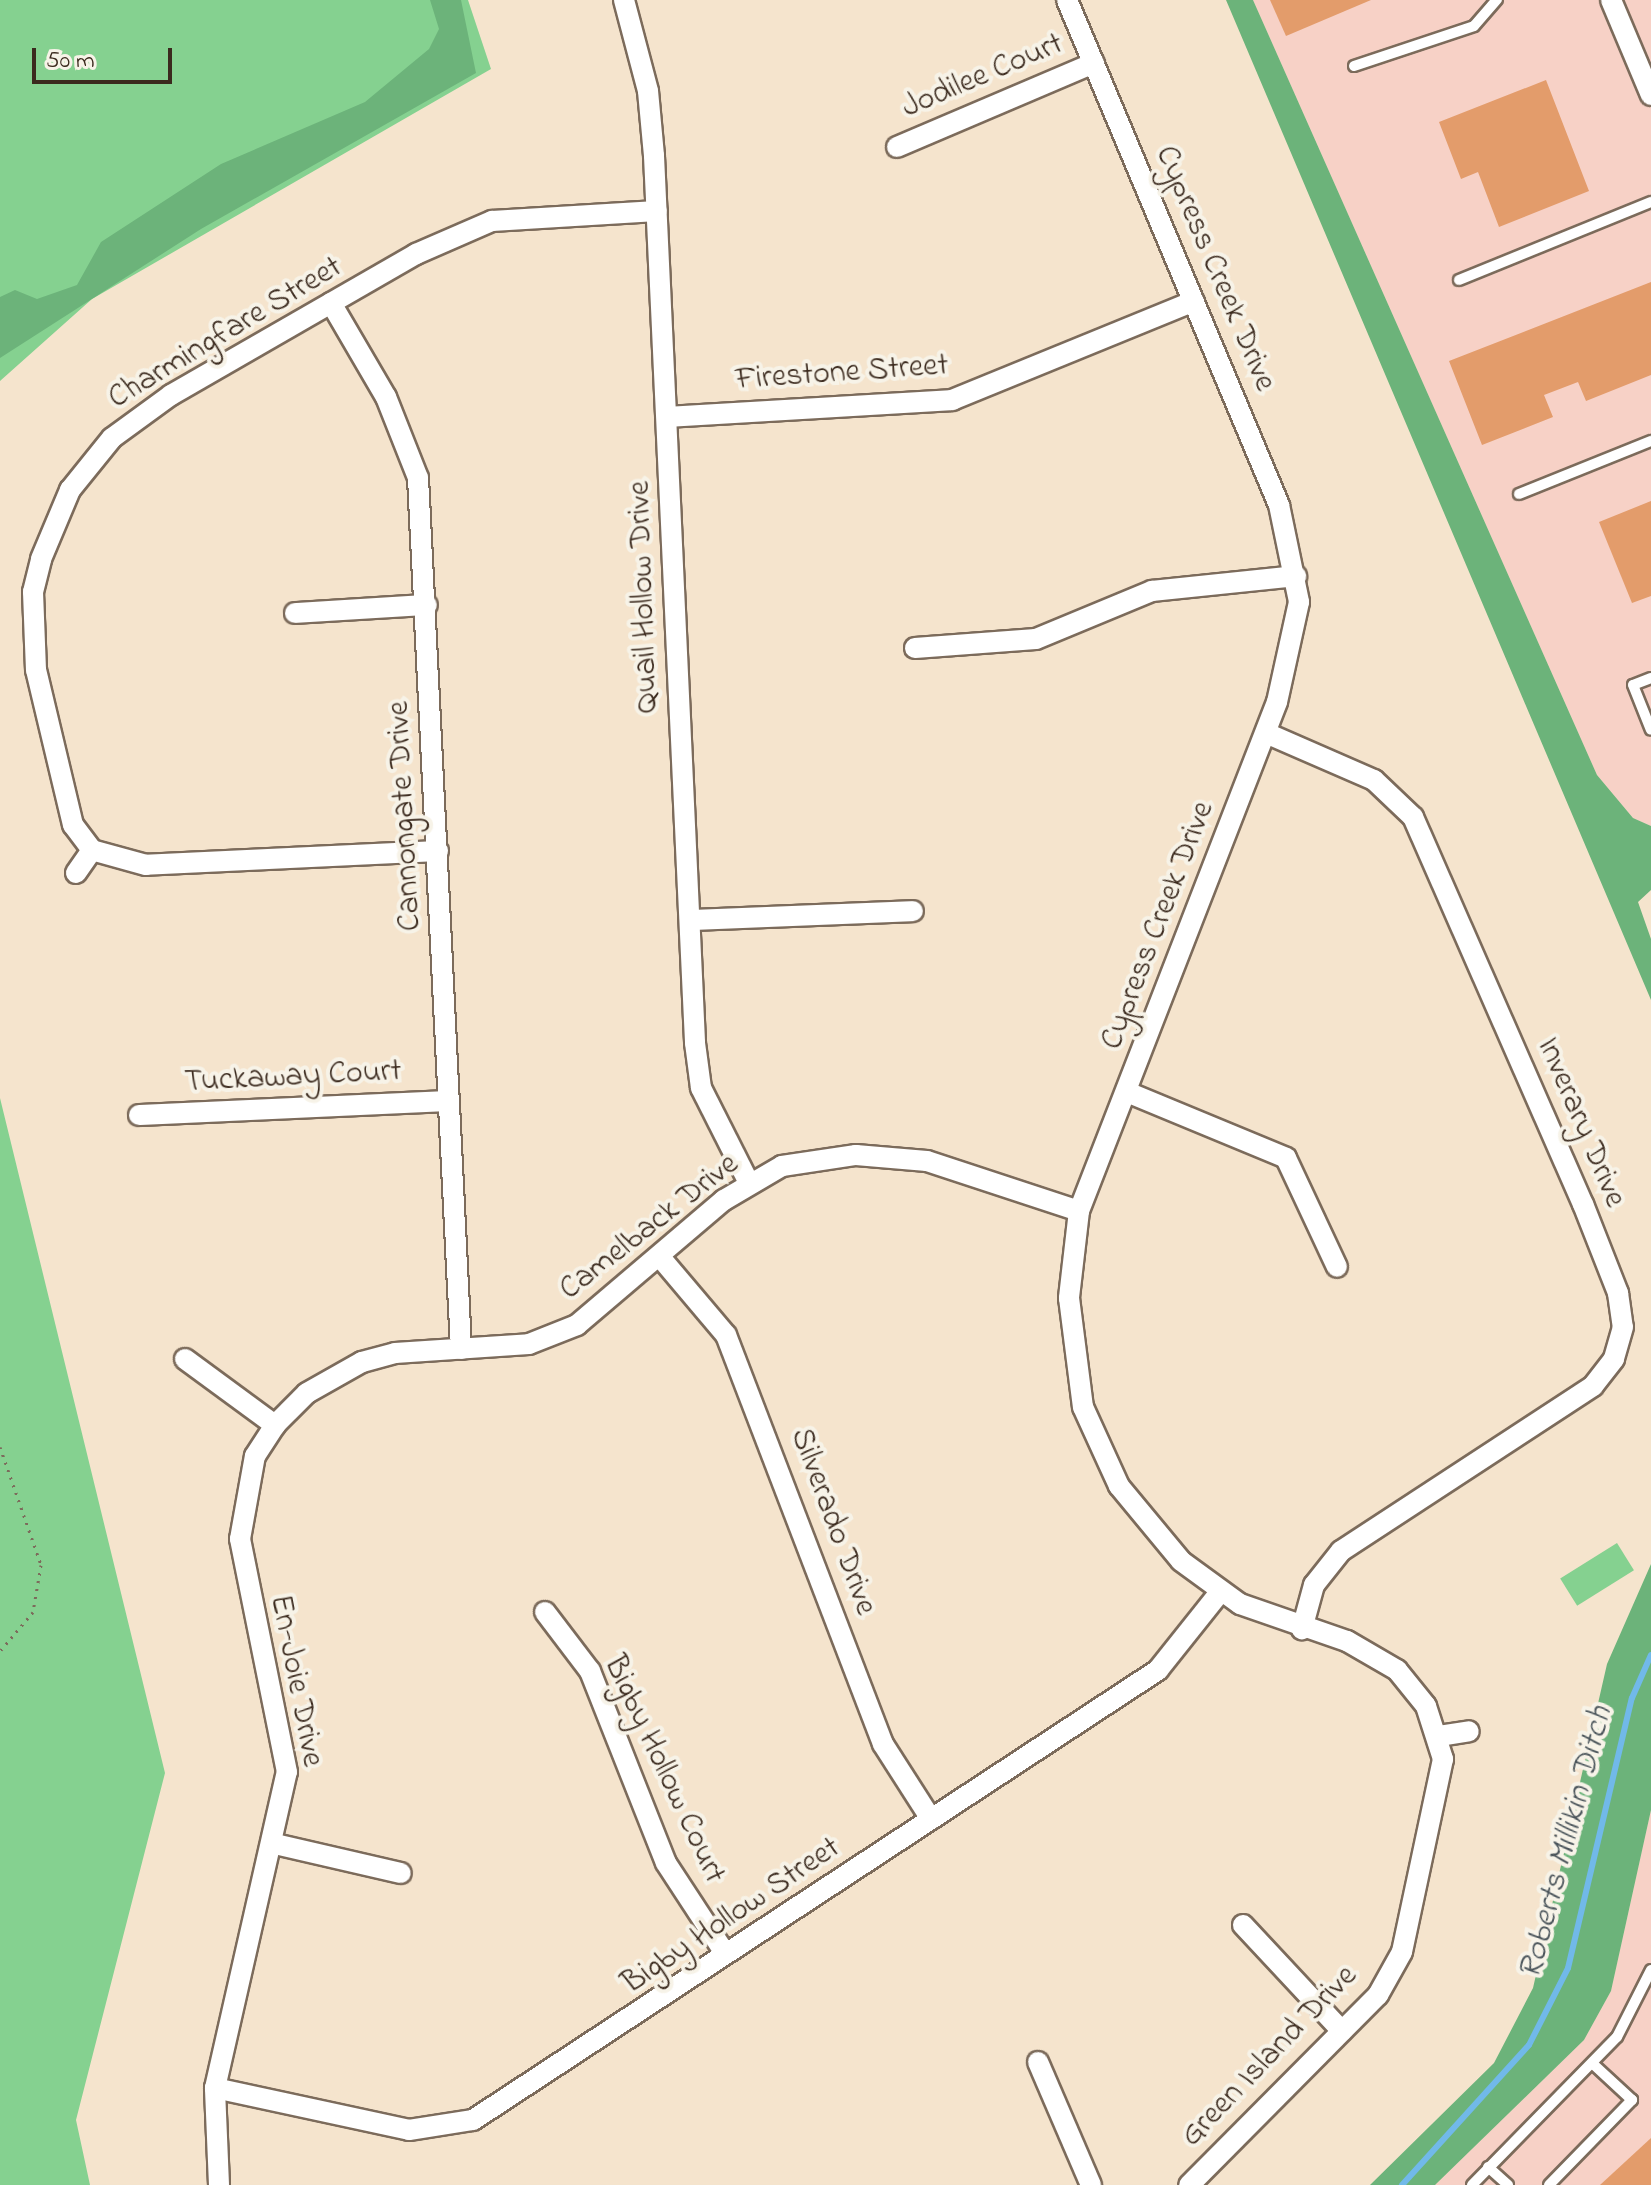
<!DOCTYPE html>
<style>
body{margin:0}
#map{position:relative;width:1651px;height:2185px;overflow:hidden;background:#f5e4cd;font-family:"Indie Flower",sans-serif}
div>[style]{position:absolute}
.built>*{inset:0;background:#f7d1c6}
.green>*{inset:0;background:#85d190;transform-origin:0 0}
.forest>*{inset:0;background:#6cb37a}
.stream>*{height:6px;margin:-3px;padding:0 3px;transform-origin:3px;border-radius:3px;background:#71b9e9}
.building>*{inset:0;background:#e39c6b}
.path>*{height:3px;margin-top:-1.5px;transform-origin:0;background:repeating-linear-gradient(90deg,#7c6b5b 0 2px,transparent 0 8px)}
.roads{filter:drop-shadow(2px 0 #7c6b5b) drop-shadow(-2px 0 #7c6b5b) drop-shadow(0 2px #7c6b5b) drop-shadow(0 -2px #7c6b5b)}
.lane>*{height:10px;margin:-5px;padding:0 5px;transform-origin:5px;border-radius:5px;background:#fff}
.street>*{height:20px;margin:-10px;padding:0 10px;transform-origin:10px;border-radius:10px;background:#fff}
span{translate:-50% -50%;white-space:nowrap;text-align:center;line-height:1.15;-webkit-text-stroke:8px #f7f3e8;paint-order:stroke}
.street-label{font-size:32px;color:#3b2a1e}
.water-label{font-size:34px;color:#4b555b;font-style:italic}
.scale{position:absolute;left:32px;top:48px;width:140px;height:36px;box-sizing:border-box;border:4px solid #3b2a1e;border-top:0;padding-left:10px;font-size:24px;line-height:28px;white-space:nowrap;color:#3b2a1e;-webkit-text-stroke:6px #f7f3e8;paint-order:stroke}
</style>
<div id="map">
<div class="built">
<i style="clip-path:polygon(1253px 0,1651px 0,1651px 826px,1633px 818px,1597px 775px)"></i>
<i style="clip-path:polygon(1651px 1810px,1651px 2185px,1435px 2185px,1584px 2040px,1611px 1991px)"></i>
</div>
<div class="green">
<i style="clip-path:polygon(0 0,468px 0,491px 69px,92px 299px,0 381px)"></i>
<i style="clip-path:polygon(0 1098px,165px 1773px,76px 2120px,90px 2185px,0 2185px)"></i>
<i style="left:1617px;top:1543px;width:32px;height:67px;rotate:58deg"></i>
</div>
<div class="forest">
<i style="clip-path:polygon(430px 0,461px 0,476px 73px,201px 229px,0 358px,0 297px,15px 290px,37px 299px,77px 285px,101px 242px,221px 164px,365px 102px,429px 49px,439px 29px)"></i>
<i style="clip-path:polygon(1226px 0,1253px 0,1597px 775px,1633px 818px,1651px 826px,1651px 890px,1638px 902px,1651px 939px,1651px 1000px)"></i>
<i style="clip-path:polygon(1651px 1564px,1651px 1810px,1611px 1991px,1584px 2040px,1435px 2185px,1370px 2185px,1494px 2063px,1533px 1988px,1607px 1664px)"></i>
</div>
<div class="stream">
<i style="left:1402px;top:2185px;width:189px;rotate:-47.8deg"></i>
<i style="left:1529px;top:2045px;width:86px;rotate:-63.1deg"></i>
<i style="left:1568px;top:1968px;width:277px;rotate:-76.7deg"></i>
<i style="left:1632px;top:1698px;width:47px;rotate:-66.2deg"></i>
</div>
<div class="building">
<i style="clip-path:polygon(1270px 0,1371px 0,1286px 36px)"></i>
<i style="clip-path:polygon(1546px 80px,1589px 191px,1499px 227px,1478px 172px,1461px 179px,1439px 122px)"></i>
<i style="clip-path:polygon(1651px 282px,1651px 375px,1586px 401px,1578px 382px,1544px 395px,1553px 417px,1482px 445px,1449px 361px)"></i>
<i style="clip-path:polygon(1651px 501px,1651px 596px,1632px 603px,1599px 522px)"></i>
<i style="clip-path:polygon(1651px 2138px,1651px 2185px,1600px 2185px)"></i>
</div>
<div class="path">
<i style="left:0;top:1447px;width:125px;rotate:70.8deg"></i>
<i style="left:41px;top:1565px;width:48px;rotate:99.7deg"></i>
<i style="left:33px;top:1612px;width:51px;rotate:130.2deg"></i>
</div>
<div class="roads">
<div class="lane">
<i style="left:1354px;top:66px;width:126px;rotate:-18.4deg"></i>
<i style="left:1474px;top:26px;width:35px;rotate:-49deg"></i>
<i style="left:1459px;top:280px;width:207px;rotate:-22.1deg"></i>
<i style="left:1519px;top:494px;width:142px;rotate:-21.9deg"></i>
<i style="left:1651px;top:678px;width:19px;rotate:159deg"></i>
<i style="left:1633px;top:685px;width:48px;rotate:68.2deg"></i>
<i style="left:1488px;top:2167px;width:27px;rotate:42deg"></i>
<i style="left:1472px;top:2185px;width:207px;rotate:-45.6deg"></i>
<i style="left:1617px;top:2037px;width:75px;rotate:-63.1deg"></i>
<i style="left:1549px;top:2185px;width:119px;rotate:-45.7deg"></i>
<i style="left:1632px;top:2100px;width:54px;rotate:-137.2deg"></i>
</div>
<div class="street">
<i style="left:624px;top:0;width:94px;rotate:75.2deg"></i>
<i style="left:648px;top:91px;width:65px;rotate:84.7deg"></i>
<i style="left:654px;top:156px;width:888px;rotate:87.35deg"></i>
<i style="left:695px;top:1043px;width:45px;rotate:82.4deg"></i>
<i style="left:701px;top:1088px;width:106px;rotate:63.2deg"></i>
<i style="left:1067px;top:0;width:548px;rotate:67.23deg"></i>
<i style="left:1279px;top:505px;width:99px;rotate:78.3deg"></i>
<i style="left:1299px;top:602px;width:102px;rotate:102.4deg"></i>
<i style="left:1277px;top:702px;width:546px;rotate:111.26deg"></i>
<i style="left:1079px;top:1211px;width:88px;rotate:96.6deg"></i>
<i style="left:1069px;top:1298px;width:110px;rotate:82.7deg"></i>
<i style="left:1083px;top:1407px;width:87px;rotate:65.5deg"></i>
<i style="left:1119px;top:1486px;width:97px;rotate:50.4deg"></i>
<i style="left:1181px;top:1561px;width:73px;rotate:36.1deg"></i>
<i style="left:1240px;top:1604px;width:113px;rotate:19.1deg"></i>
<i style="left:1347px;top:1641px;width:58px;rotate:30.1deg"></i>
<i style="left:1397px;top:1670px;width:46px;rotate:51.1deg"></i>
<i style="left:1426px;top:1706px;width:56px;rotate:72.2deg"></i>
<i style="left:1443px;top:1759px;width:197px;rotate:102deg"></i>
<i style="left:1402px;top:1952px;width:49px;rotate:119.2deg"></i>
<i style="left:1378px;top:1995px;width:268px;rotate:134.8deg"></i>
<i style="left:1611px;top:0;width:103px;rotate:67.2deg"></i>
<i style="left:897px;top:147px;width:214px;rotate:-23.1deg"></i>
<i style="left:331px;top:303px;width:109px;rotate:59.7deg"></i>
<i style="left:386px;top:397px;width:87px;rotate:68.4deg"></i>
<i style="left:418px;top:478px;width:872px;rotate:87.17deg"></i>
<i style="left:668px;top:417px;width:285px;rotate:-3.4deg"></i>
<i style="left:952px;top:400px;width:261px;rotate:-22.2deg"></i>
<i style="left:295px;top:613px;width:132px;rotate:-3.5deg"></i>
<i style="left:915px;top:648px;width:121px;rotate:-4.3deg"></i>
<i style="left:1036px;top:639px;width:126px;rotate:-22.5deg"></i>
<i style="left:1152px;top:591px;width:145px;rotate:-5.9deg"></i>
<i style="left:1266px;top:733px;width:118px;rotate:23.5deg"></i>
<i style="left:1374px;top:780px;width:54px;rotate:43.5deg"></i>
<i style="left:1413px;top:817px;width:423px;rotate:66.3deg"></i>
<i style="left:1583px;top:1204px;width:96px;rotate:68.5deg"></i>
<i style="left:1618px;top:1293px;width:34px;rotate:82deg"></i>
<i style="left:1623px;top:1327px;width:33px;rotate:106deg"></i>
<i style="left:1614px;top:1359px;width:34px;rotate:128deg"></i>
<i style="left:1593px;top:1386px;width:301px;rotate:146.8deg"></i>
<i style="left:1341px;top:1551px;width:43px;rotate:128.5deg"></i>
<i style="left:1314px;top:1585px;width:46px;rotate:105.3deg"></i>
<i style="left:438px;top:851px;width:292px;rotate:177.3deg"></i>
<i style="left:146px;top:865px;width:56px;rotate:-164.5deg"></i>
<i style="left:92px;top:850px;width:31px;rotate:-127deg"></i>
<i style="left:73px;top:825px;width:159px;rotate:-103.4deg"></i>
<i style="left:36px;top:670px;width:78px;rotate:-92.2deg"></i>
<i style="left:33px;top:592px;width:34px;rotate:-76deg"></i>
<i style="left:41px;top:559px;width:75px;rotate:-67.2deg"></i>
<i style="left:70px;top:490px;width:67px;rotate:-51.1deg"></i>
<i style="left:112px;top:438px;width:73px;rotate:-36.1deg"></i>
<i style="left:171px;top:395px;width:283px;rotate:-29.9deg"></i>
<i style="left:416px;top:254px;width:83px;rotate:-23.5deg"></i>
<i style="left:492px;top:221px;width:165px;rotate:-3.5deg"></i>
<i style="left:76px;top:873px;width:28px;rotate:-55deg"></i>
<i style="left:690px;top:920px;width:223px;rotate:-2.3deg"></i>
<i style="left:1127px;top:1092px;width:172px;rotate:22.5deg"></i>
<i style="left:1286px;top:1158px;width:120px;rotate:64.9deg"></i>
<i style="left:139px;top:1115px;width:310px;rotate:-2.6deg"></i>
<i style="left:660px;top:1257px;width:102px;rotate:49.8deg"></i>
<i style="left:726px;top:1335px;width:438px;rotate:69deg"></i>
<i style="left:883px;top:1744px;width:89px;rotate:57.4deg"></i>
<i style="left:185px;top:1359px;width:112px;rotate:36.3deg"></i>
<i style="left:545px;top:1612px;width:74px;rotate:52.7deg"></i>
<i style="left:590px;top:1671px;width:206px;rotate:68.4deg"></i>
<i style="left:666px;top:1863px;width:108px;rotate:56.8deg"></i>
<i style="left:1439px;top:1736px;width:30px;rotate:-9deg"></i>
<i style="left:275px;top:1844px;width:129px;rotate:13deg"></i>
<i style="left:1243px;top:1925px;width:145px;rotate:47deg"></i>
<i style="left:1038px;top:2062px;width:134px;rotate:66.7deg"></i>
<i style="left:215px;top:2088px;width:198px;rotate:12.2deg"></i>
<i style="left:409px;top:2130px;width:65px;rotate:-8.9deg"></i>
<i style="left:473px;top:2120px;width:820px;rotate:-33.3deg"></i>
<i style="left:1158px;top:1670px;width:100px;rotate:-51.5deg"></i>
<i style="left:219px;top:2185px;width:97px;rotate:-92.4deg"></i>
<i style="left:215px;top:2088px;width:324px;rotate:-77.2deg"></i>
<i style="left:287px;top:1772px;width:238px;rotate:-101.4deg"></i>
<i style="left:240px;top:1539px;width:84px;rotate:-79.8deg"></i>
<i style="left:255px;top:1456px;width:37px;rotate:-57deg"></i>
<i style="left:275px;top:1425px;width:45px;rotate:-45deg"></i>
<i style="left:307px;top:1393px;width:63px;rotate:-29.4deg"></i>
<i style="left:362px;top:1362px;width:34px;rotate:-15deg"></i>
<i style="left:395px;top:1353px;width:134px;rotate:-3.8deg"></i>
<i style="left:529px;top:1344px;width:52px;rotate:-21.6deg"></i>
<i style="left:577px;top:1325px;width:193px;rotate:-40.4deg"></i>
<i style="left:724px;top:1200px;width:67px;rotate:-30.4deg"></i>
<i style="left:782px;top:1166px;width:75px;rotate:-8.5deg"></i>
<i style="left:856px;top:1155px;width:71px;rotate:4.8deg"></i>
<i style="left:927px;top:1161px;width:160px;rotate:18.2deg"></i>
</div>
</div>
<div class="street-label">
<span style="left:983px;top:77px;rotate:-23deg">Jodilee Court</span>
<span style="left:1214px;top:269px;rotate:67deg">Cypress Creek Drive</span>
<span style="left:226px;top:334px;rotate:-31deg">Charmingfare Street</span>
<span style="left:842px;top:374px;rotate:-4deg">Firestone Street</span>
<span style="left:645px;top:597px;rotate:-92deg">Quail Hollow Drive</span>
<span style="left:406px;top:816px;rotate:-93deg">Cannongate Drive</span>
<span style="left:1159px;top:926px;rotate:-69deg">Cypress Creek Drive</span>
<span style="left:293px;top:1078px;rotate:-3deg">Tuckaway Court</span>
<span style="left:1580px;top:1123px;rotate:67deg">Inverary Drive</span>
<span style="left:650px;top:1228px;rotate:-38deg">Camelback Drive</span>
<span style="left:832px;top:1522px;rotate:70deg">Silverado Drive</span>
<span style="left:295px;top:1681px;rotate:79deg">En-Joie Drive</span>
<span style="left:663px;top:1770px;rotate:65deg">Bigby Hollow Court</span>
<span style="left:732px;top:1917px;rotate:-34deg">Bigby Hollow Street</span>
<span style="left:1270px;top:2057px;rotate:-46deg">Green Island Drive</span>
</div>
<div class="water-label">
<span style="left:1567px;top:1843px;rotate:-75deg">Roberts Millikin Ditch</span>
</div>
<div class="scale">50 m</div>
</div>
